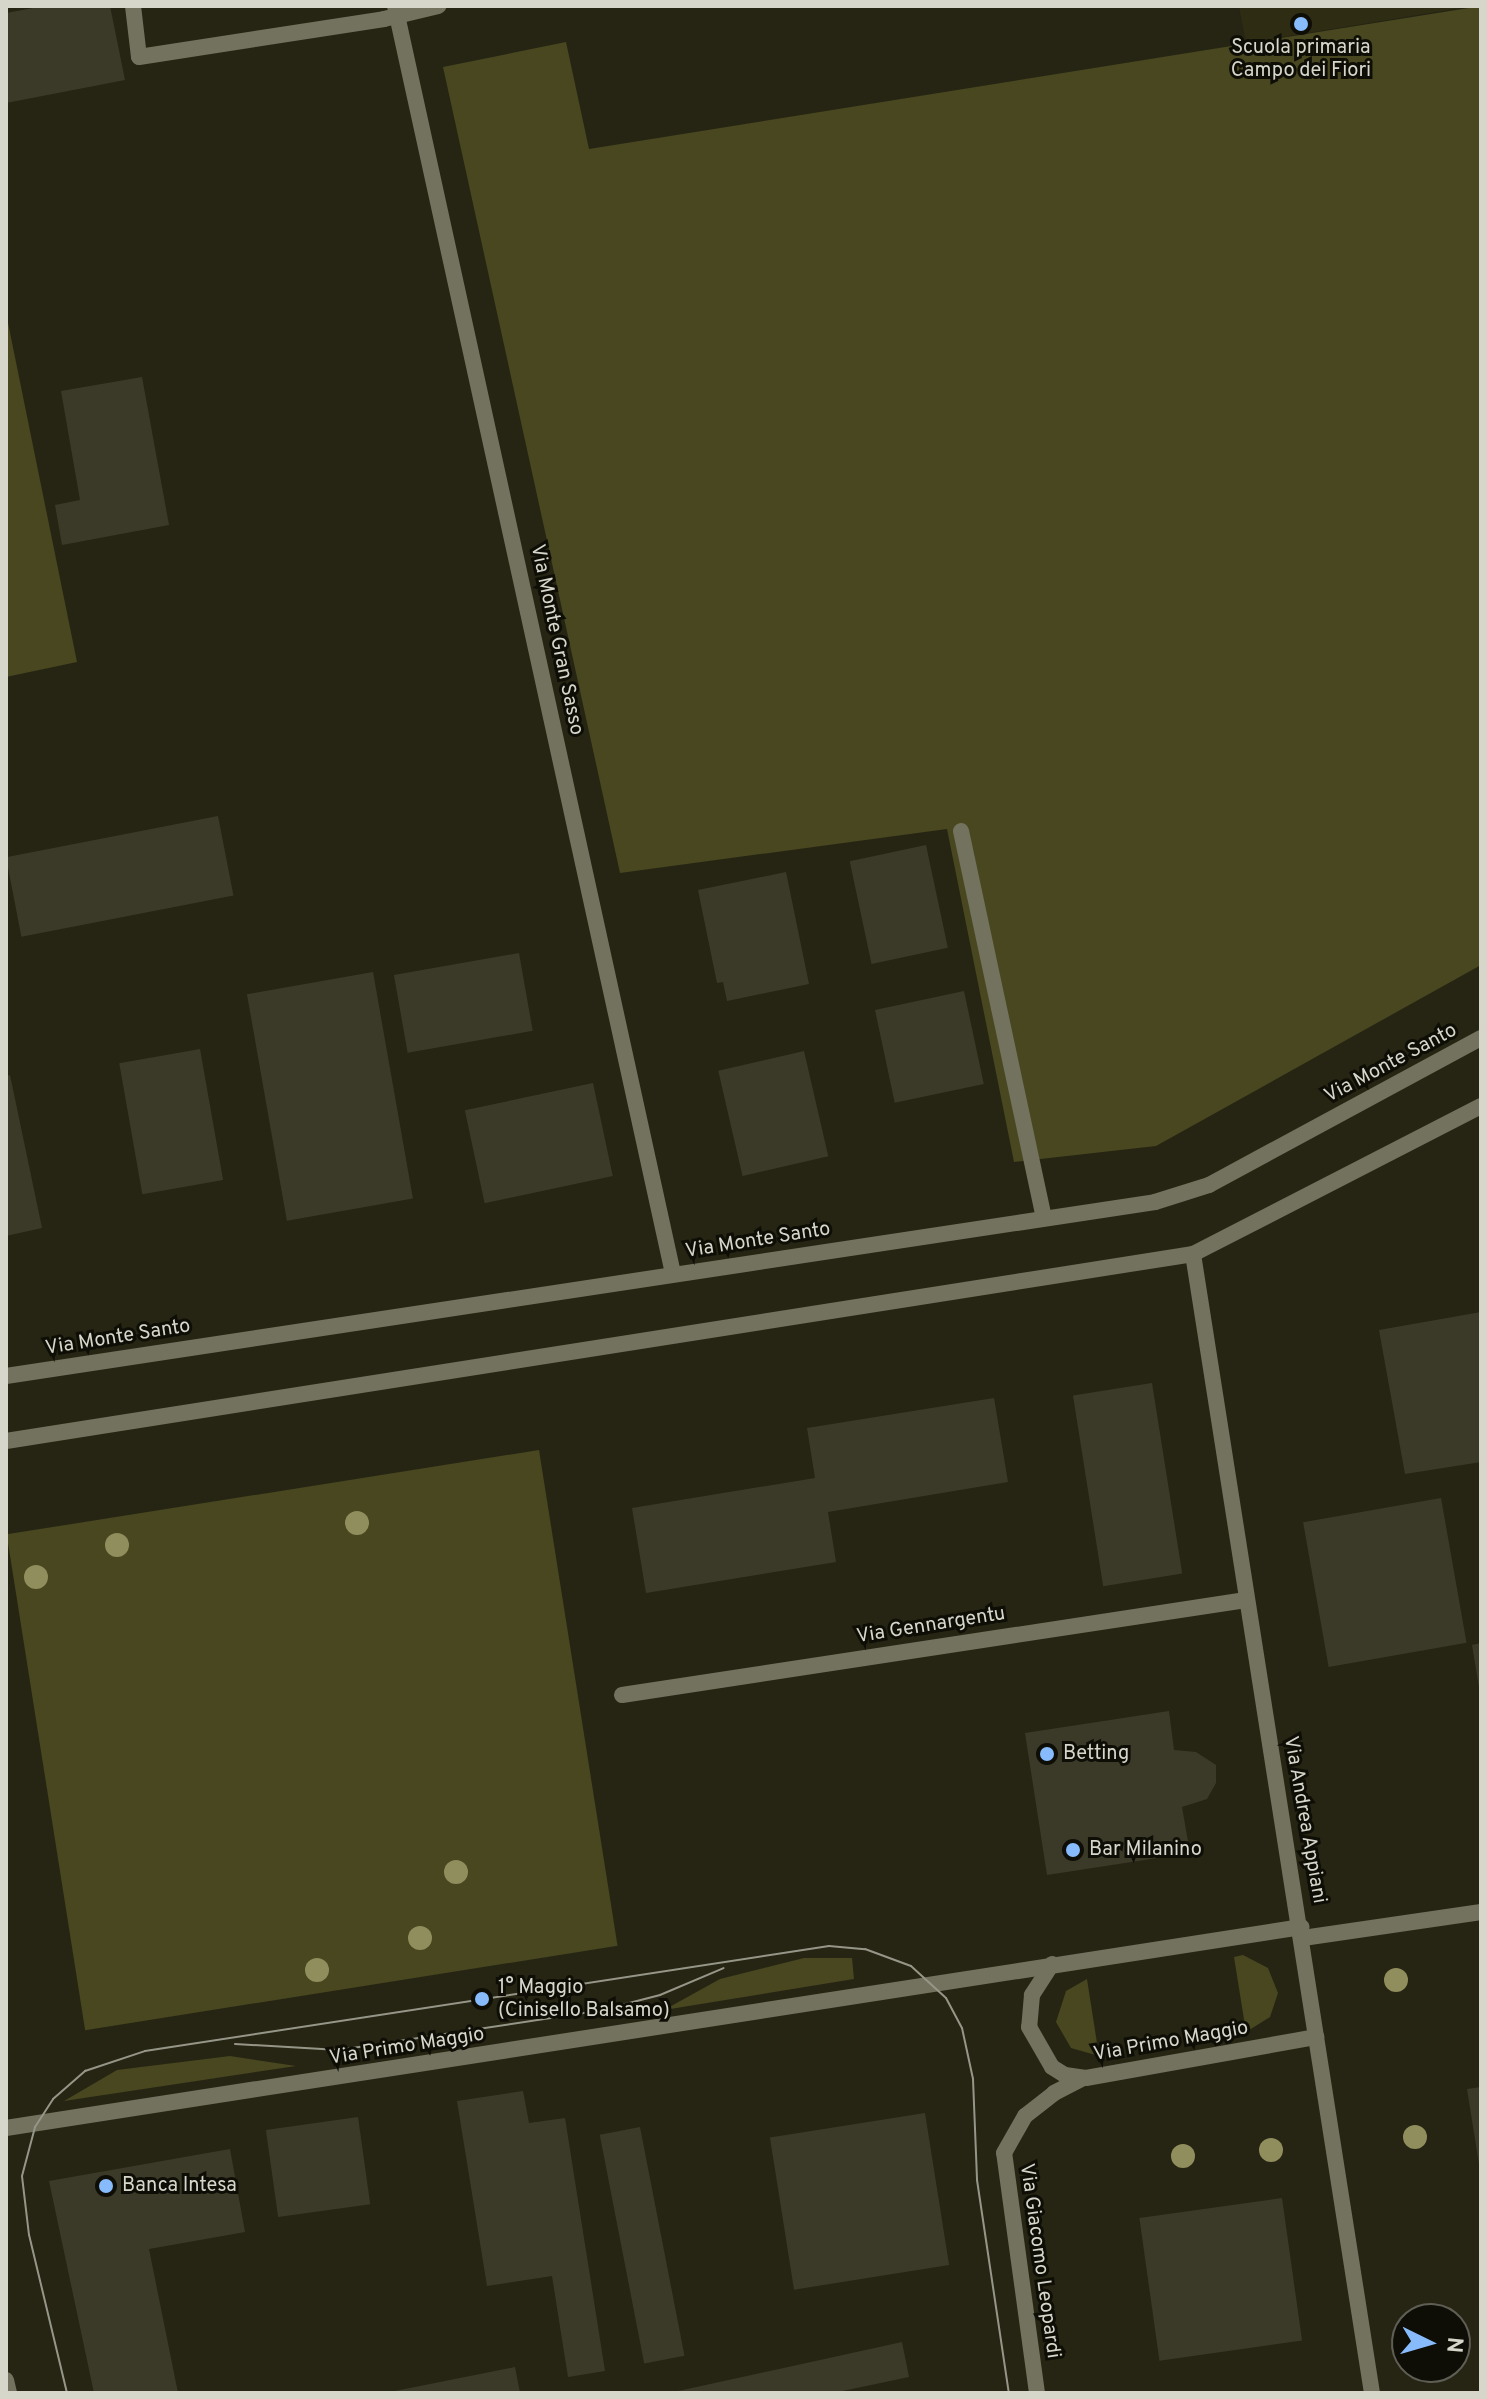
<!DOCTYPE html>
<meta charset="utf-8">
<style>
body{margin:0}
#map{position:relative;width:1487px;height:2399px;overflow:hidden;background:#262513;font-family:Overpass,sans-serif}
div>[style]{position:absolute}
.built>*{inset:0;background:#2e2d14}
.green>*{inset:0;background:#484720;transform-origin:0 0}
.building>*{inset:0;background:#3b3a28;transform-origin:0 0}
.service>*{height:16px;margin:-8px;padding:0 8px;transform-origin:8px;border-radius:8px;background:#72725f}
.minor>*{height:16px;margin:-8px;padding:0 8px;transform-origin:8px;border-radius:8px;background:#72725f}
.tram>*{height:2px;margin:-1px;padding:0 1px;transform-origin:1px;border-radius:1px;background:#969688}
.trees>*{width:24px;height:24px;margin:-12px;border-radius:50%;background:#908e5d}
.dots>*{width:22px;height:22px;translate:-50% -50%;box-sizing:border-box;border:4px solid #0e0e07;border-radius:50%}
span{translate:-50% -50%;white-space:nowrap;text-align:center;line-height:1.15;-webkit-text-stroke:6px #0e0e07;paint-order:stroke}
.poi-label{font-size:20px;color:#d6d6cb}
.left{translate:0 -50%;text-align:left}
.street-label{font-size:20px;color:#d6d6cb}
.frame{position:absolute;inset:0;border:8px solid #d6d6cb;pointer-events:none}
.north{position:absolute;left:1391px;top:2303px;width:80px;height:80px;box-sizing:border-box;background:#0e0e07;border:2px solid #5e5e55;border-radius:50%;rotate:95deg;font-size:22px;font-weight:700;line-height:32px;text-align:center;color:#d6d6cb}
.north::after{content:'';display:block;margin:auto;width:28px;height:36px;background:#87bbfb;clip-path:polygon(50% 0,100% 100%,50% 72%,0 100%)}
</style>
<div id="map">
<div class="built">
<i style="clip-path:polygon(1239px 6px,1472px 6px,1246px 43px)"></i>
</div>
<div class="green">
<i style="clip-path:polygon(1481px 6px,1481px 965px,1156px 1146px,1014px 1162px,947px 829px,620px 873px,443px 67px,566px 42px,589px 149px)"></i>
<i style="clip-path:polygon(6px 313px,77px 662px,6px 677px)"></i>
<i style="left:539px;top:1450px;width:502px;height:539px;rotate:81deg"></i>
<i style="clip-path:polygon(1243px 1955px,1268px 1968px,1278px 1993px,1270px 2017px,1246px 2032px,1234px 1957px)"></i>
<i style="clip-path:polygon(804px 1958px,852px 1958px,854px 1979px,664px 2010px,720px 1979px)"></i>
<i style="clip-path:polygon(1087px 1979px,1099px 2056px,1071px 2048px,1056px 2022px,1066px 1991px)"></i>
<i style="clip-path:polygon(230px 2056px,296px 2066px,64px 2101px,117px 2070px)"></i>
</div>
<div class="building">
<i style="clip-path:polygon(44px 6px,110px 6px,125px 80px,6px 103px,6px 13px)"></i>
<i style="clip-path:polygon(142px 377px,169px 525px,62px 545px,55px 505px,80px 500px,61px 391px)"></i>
<i style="left:218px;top:816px;width:81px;height:216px;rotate:79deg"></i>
<i style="left:926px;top:845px;width:105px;height:78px;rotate:78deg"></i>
<i style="clip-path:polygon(786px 872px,809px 984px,727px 1001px,723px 982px,717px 983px,698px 890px)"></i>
<i style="left:519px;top:953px;width:79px;height:127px;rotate:80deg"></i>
<i style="left:373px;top:972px;width:230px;height:128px;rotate:80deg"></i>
<i style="left:964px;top:991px;width:95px;height:91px;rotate:78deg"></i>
<i style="left:200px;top:1049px;width:133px;height:82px;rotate:80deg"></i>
<i style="left:804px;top:1051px;width:108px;height:88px;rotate:77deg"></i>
<i style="clip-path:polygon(10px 1075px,42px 1228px,6px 1236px,6px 1076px)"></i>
<i style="left:593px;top:1083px;width:95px;height:131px;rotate:78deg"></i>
<i style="clip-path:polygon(1481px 1312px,1481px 1462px,1405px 1474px,1379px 1330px)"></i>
<i style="left:1152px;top:1383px;width:193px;height:80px;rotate:81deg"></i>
<i style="clip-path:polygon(994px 1398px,1008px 1482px,828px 1512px,836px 1562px,646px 1593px,632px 1508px,815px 1478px,807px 1428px)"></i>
<i style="left:1441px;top:1498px;width:147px;height:140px;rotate:80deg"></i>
<i style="clip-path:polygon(1481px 1643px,1481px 1687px,1479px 1687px,1472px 1645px)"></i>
<i style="clip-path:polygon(1169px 1711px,1174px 1750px,1196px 1752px,1216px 1765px,1216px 1783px,1207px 1799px,1182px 1807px,1190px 1853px,1047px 1875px,1025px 1733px)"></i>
<i style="clip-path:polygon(1481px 2087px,1481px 2164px,1479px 2164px,1467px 2089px)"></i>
<i style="clip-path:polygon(523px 2091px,529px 2123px,565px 2118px,605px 2371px,568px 2377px,552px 2276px,487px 2286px,457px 2101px)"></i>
<i style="left:925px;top:2113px;width:154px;height:157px;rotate:81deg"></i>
<i style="left:358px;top:2117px;width:88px;height:93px;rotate:82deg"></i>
<i style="left:640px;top:2127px;width:233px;height:41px;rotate:79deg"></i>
<i style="clip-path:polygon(230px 2149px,245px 2232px,149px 2249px,178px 2393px,94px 2393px,49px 2181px)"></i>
<i style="left:1282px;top:2198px;width:144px;height:144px;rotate:82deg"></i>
<i style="clip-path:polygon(902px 2342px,909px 2377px,833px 2393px,669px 2393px)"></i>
<i style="clip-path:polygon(515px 2367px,520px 2393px,391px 2393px,390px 2392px)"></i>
</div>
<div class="service">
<i style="left:961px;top:831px;width:396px;rotate:77.9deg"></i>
</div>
<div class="minor">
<i style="left:133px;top:6px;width:51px;rotate:83.3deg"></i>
<i style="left:139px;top:57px;width:248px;rotate:-8.8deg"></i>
<i style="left:384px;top:19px;width:56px;rotate:-13.5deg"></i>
<i style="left:395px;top:6px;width:1298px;rotate:77.63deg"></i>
<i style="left:1193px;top:1254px;width:1153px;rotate:81.07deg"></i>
<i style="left:6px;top:1376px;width:1162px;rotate:-8.61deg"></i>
<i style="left:1155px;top:1202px;width:57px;rotate:-17.5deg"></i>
<i style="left:1209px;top:1185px;width:309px;rotate:-28.4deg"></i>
<i style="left:6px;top:1441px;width:1202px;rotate:-8.95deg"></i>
<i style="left:1193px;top:1254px;width:324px;rotate:-27.2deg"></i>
<i style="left:622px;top:1695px;width:631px;rotate:-8.66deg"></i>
<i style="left:1303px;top:1938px;width:180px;rotate:-8.3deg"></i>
<i style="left:1052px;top:1964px;width:37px;rotate:123deg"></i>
<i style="left:1032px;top:1995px;width:32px;rotate:95deg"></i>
<i style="left:1029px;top:2027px;width:46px;rotate:60.1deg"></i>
<i style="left:1052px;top:2067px;width:15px;rotate:32deg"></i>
<i style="left:1065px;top:2075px;width:21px;rotate:8deg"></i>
<i style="left:1086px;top:2078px;width:234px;rotate:-10.1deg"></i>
<i style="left:6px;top:2128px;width:1311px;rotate:-8.82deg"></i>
<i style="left:6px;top:2380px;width:13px;rotate:77deg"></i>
<i style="left:1037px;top:2393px;width:242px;rotate:-97.8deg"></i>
<i style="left:1004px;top:2153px;width:43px;rotate:-60.4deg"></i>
<i style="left:1025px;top:2116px;width:37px;rotate:-38deg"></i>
<i style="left:1054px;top:2093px;width:31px;rotate:-27deg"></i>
</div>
<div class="tram">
<i style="left:235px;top:2044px;width:104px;rotate:3.3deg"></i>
<i style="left:339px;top:2050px;width:266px;rotate:-8.6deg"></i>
<i style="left:602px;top:2010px;width:60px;rotate:-14.5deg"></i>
<i style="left:660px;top:1995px;width:69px;rotate:-22.9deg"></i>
<i style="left:67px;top:2393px;width:163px;rotate:-103.5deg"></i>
<i style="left:29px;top:2235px;width:59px;rotate:-96.8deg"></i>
<i style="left:22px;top:2176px;width:51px;rotate:-75.1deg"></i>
<i style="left:35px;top:2127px;width:33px;rotate:-57deg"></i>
<i style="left:53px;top:2099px;width:43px;rotate:-41.2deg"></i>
<i style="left:85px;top:2071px;width:63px;rotate:-18.4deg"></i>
<i style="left:145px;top:2051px;width:692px;rotate:-8.73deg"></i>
<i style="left:829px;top:1946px;width:36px;rotate:5deg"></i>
<i style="left:865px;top:1949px;width:49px;rotate:20.3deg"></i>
<i style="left:911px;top:1966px;width:47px;rotate:42.4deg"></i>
<i style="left:946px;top:1998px;width:34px;rotate:62deg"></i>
<i style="left:962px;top:2028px;width:52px;rotate:77.8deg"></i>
<i style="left:973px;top:2079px;width:101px;rotate:87.7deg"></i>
<i style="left:977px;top:2180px;width:215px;rotate:81.5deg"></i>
</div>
<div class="trees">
<i style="left:357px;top:1523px"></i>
<i style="left:117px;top:1545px"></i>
<i style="left:36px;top:1577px"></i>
<i style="left:456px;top:1872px"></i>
<i style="left:420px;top:1938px"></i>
<i style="left:317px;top:1970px"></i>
<i style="left:1396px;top:1980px"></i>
<i style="left:1415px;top:2137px"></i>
<i style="left:1271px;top:2150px"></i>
<i style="left:1183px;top:2156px"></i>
</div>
<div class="dots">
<i style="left:1301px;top:24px;background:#87bbfb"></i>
<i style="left:1047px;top:1754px;background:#87bbfb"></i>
<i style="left:1073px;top:1850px;background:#87bbfb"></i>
<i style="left:482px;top:1999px;background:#87bbfb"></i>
<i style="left:106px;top:2186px;background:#87bbfb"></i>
</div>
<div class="poi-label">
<span style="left:1301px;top:60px">Scuola primaria<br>Campo dei Fiori</span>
<span class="left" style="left:1063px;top:1754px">Betting</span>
<span class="left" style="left:1089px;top:1850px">Bar Milanino</span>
<span class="left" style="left:498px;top:2000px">1° Maggio<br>(Cinisello Balsamo)</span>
<span class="left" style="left:122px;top:2186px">Banca Intesa</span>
</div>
<div class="street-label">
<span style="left:556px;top:640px;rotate:78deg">Via Monte Gran Sasso</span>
<span style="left:1391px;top:1064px;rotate:-28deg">Via Monte Santo</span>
<span style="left:758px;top:1241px;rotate:-9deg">Via Monte Santo</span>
<span style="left:118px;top:1338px;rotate:-9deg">Via Monte Santo</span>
<span style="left:931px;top:1626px;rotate:-9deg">Via Gennargentu</span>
<span style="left:1304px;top:1820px;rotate:80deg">Via Andrea Appiani</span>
<span style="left:1171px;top:2042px;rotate:-10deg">Via Primo Maggio</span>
<span style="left:407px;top:2047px;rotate:-9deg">Via Primo Maggio</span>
<span style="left:1039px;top:2261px;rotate:82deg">Via Giacomo Leopardi</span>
</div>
<div class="frame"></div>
<div class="north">N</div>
</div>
